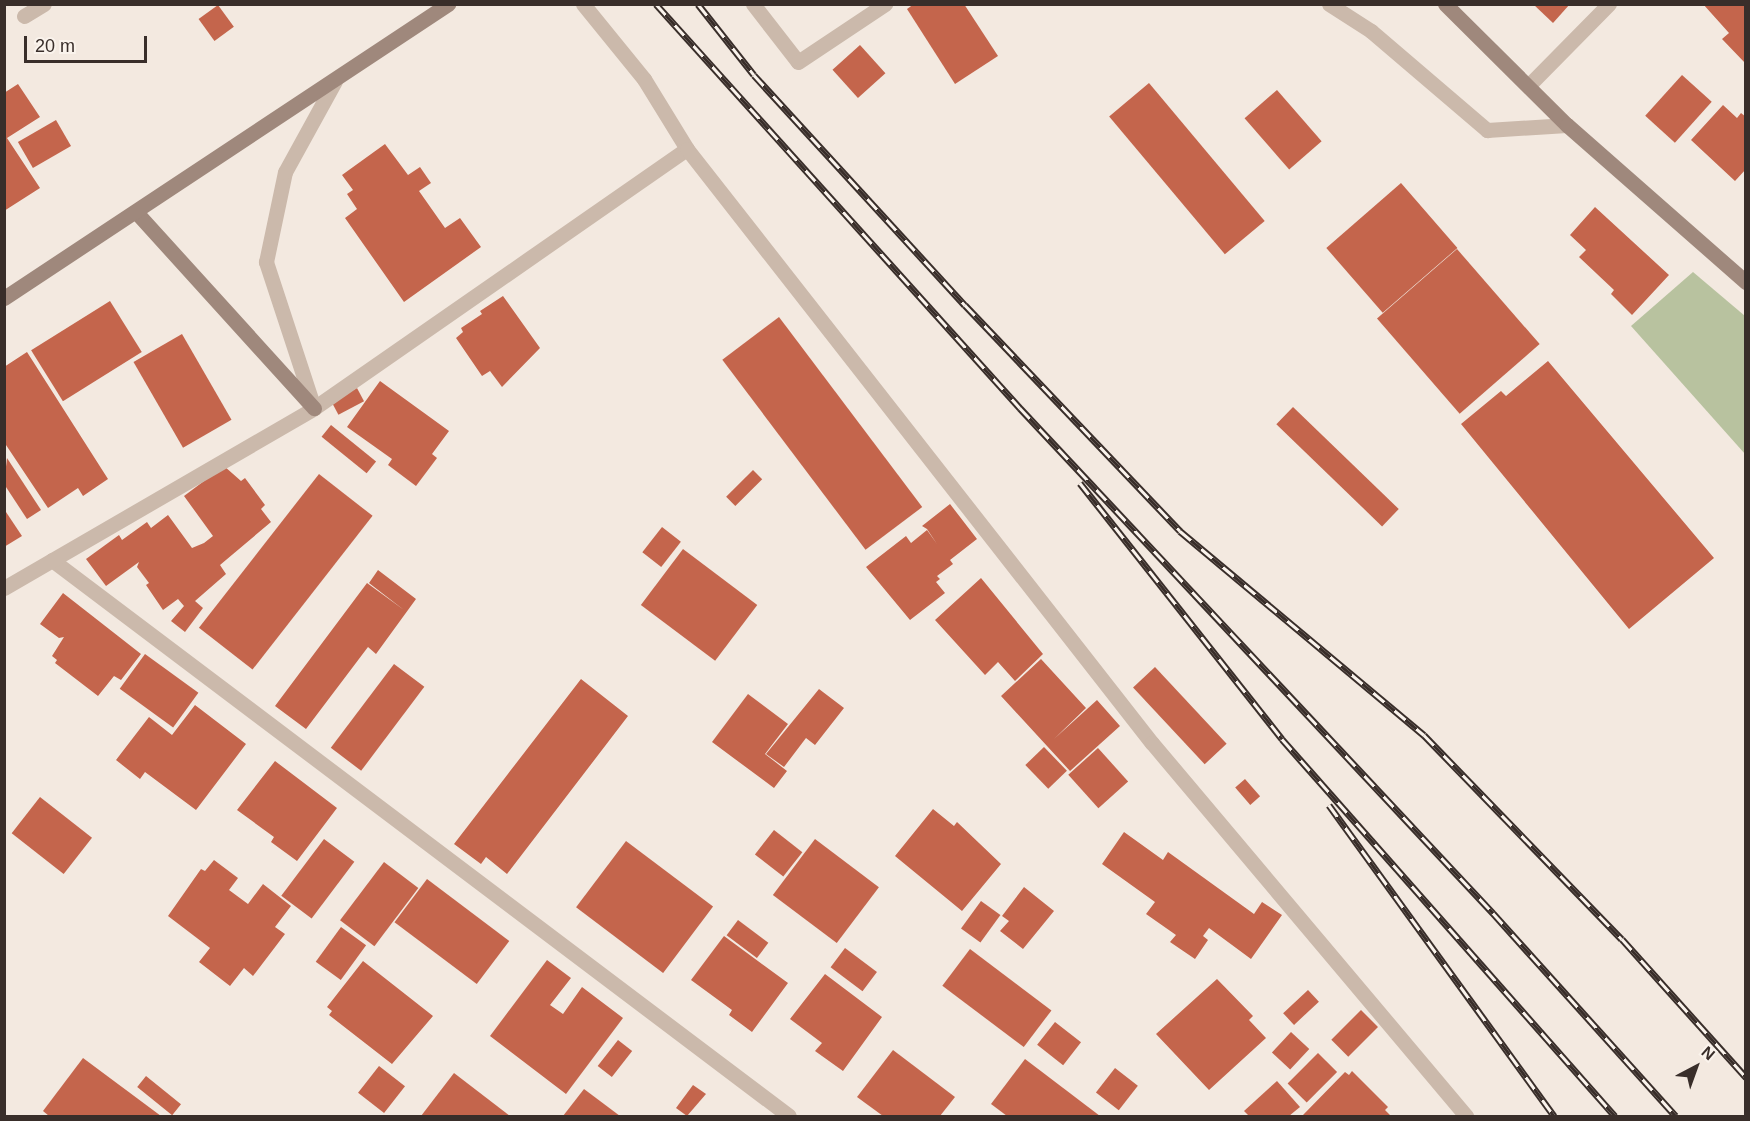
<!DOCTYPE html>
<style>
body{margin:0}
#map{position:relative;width:1750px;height:1121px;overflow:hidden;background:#f3e9e0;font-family:Arial,sans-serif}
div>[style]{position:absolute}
.green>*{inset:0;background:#b8c29f}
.building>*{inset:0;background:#c4654c;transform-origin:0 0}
.street>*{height:15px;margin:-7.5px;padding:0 7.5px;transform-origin:7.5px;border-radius:7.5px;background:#cbb9ab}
.secondary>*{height:15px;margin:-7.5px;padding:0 7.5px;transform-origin:7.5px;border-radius:7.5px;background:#9f887c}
.rail>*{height:7px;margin-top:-3.5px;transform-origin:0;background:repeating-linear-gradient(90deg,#faf3ec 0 14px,#392e2a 0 28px);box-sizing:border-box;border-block:2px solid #392e2a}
span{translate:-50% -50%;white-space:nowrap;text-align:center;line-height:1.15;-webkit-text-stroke:5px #faf3ec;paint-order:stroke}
.frame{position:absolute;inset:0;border:6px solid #392e2a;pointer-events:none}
.north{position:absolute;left:1666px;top:1037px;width:60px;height:60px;-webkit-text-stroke:4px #faf3ec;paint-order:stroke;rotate:41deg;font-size:16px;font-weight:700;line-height:24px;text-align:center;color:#392e2a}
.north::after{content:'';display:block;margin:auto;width:21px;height:27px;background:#392e2a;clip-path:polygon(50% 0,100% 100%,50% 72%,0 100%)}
.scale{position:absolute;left:24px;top:36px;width:123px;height:27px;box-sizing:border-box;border:3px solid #392e2a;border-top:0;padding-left:8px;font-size:18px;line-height:21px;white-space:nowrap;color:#392e2a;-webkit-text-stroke:4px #faf3ec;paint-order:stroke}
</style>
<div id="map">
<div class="green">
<i style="clip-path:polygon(1693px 272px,1745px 316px,1745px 454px,1631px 326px)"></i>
</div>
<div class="building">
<i style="clip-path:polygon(914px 4px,964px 4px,998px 56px,955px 84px,907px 9px)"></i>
<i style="clip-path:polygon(1533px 4px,1570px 4px,1553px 23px)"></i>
<i style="clip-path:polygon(1703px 4px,1746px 4px,1746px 64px,1722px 39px,1729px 33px)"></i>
<i style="left:218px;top:5px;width:27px;height:24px;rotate:54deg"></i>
<i style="left:860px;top:45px;width:38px;height:37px;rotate:48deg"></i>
<i style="left:1682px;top:75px;width:40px;height:55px;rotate:42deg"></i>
<i style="left:1149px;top:83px;width:180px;height:52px;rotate:50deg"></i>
<i style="clip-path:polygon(18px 84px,40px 117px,7px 138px,40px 188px,4px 211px,4px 93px)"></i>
<i style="left:1277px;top:90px;width:68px;height:43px;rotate:49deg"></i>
<i style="clip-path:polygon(1723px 105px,1737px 118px,1741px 113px,1746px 117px,1746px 169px,1735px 181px,1691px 140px)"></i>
<i style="left:56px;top:120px;width:30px;height:44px;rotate:60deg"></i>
<i style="clip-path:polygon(385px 144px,408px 175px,420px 167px,431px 183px,419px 191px,445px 228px,460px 218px,481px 247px,404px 302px,345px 218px,357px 209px,347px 194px,353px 190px,342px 175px)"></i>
<i style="left:1401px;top:183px;width:86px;height:99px;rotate:49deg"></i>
<i style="clip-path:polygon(1595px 207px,1669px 275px,1632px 315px,1611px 294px,1614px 290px,1579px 257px,1586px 250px,1570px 235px)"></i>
<i style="left:1457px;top:249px;width:126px;height:106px;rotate:49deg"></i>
<i style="clip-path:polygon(503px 296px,540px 348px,502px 387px,490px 371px,482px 376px,456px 338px,463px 332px,461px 328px,482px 314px,480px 311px)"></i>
<i style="left:110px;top:301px;width:60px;height:93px;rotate:58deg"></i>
<i style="left:779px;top:317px;width:238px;height:71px;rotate:53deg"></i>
<i style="left:182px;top:334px;width:99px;height:56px;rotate:60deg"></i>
<i style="clip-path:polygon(27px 352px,108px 479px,83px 496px,78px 488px,48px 508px,4px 442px,4px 367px)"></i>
<i style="clip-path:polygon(1548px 361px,1714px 558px,1629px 629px,1461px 424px,1501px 391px,1506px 396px)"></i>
<i style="clip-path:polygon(380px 381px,449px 431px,432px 454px,437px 458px,416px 486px,388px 465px,392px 459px,347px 427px)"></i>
<i style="left:357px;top:388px;width:15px;height:29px;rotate:62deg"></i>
<i style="left:1293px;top:407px;width:147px;height:24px;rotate:44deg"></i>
<i style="left:331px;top:425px;width:58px;height:15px;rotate:39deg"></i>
<i style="clip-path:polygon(7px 458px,41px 510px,27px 519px,4px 484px)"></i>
<i style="clip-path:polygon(224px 466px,241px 481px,245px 478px,265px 505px,261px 509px,271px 522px,220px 565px,226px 574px,195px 601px,203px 608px,185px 632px,171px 621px,184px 606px,178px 599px,163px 610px,146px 585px,149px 583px,137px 567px,139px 562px,106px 586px,86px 559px,119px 535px,122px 540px,147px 522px,151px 528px,168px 515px,192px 548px,204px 543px,213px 536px,184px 496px)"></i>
<i style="left:753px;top:470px;width:13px;height:38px;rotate:45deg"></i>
<i style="left:319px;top:474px;width:68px;height:195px;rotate:38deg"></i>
<i style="clip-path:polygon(950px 504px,977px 539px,950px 560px,953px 564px,937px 576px,940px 579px,936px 582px,945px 593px,910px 620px,866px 567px,906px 536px,911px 543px,927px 530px,937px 544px,927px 529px,922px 526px)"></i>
<i style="clip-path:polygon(4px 509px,22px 536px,4px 547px)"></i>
<i style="left:662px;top:527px;width:24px;height:32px;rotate:38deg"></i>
<i style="left:683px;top:549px;width:93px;height:70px;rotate:37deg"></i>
<i style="clip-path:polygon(378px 570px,416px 599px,376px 654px,368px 647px,306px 729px,275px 706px,367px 583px,404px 610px,369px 583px)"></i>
<i style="clip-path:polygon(981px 578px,1043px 654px,1015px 681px,998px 662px,985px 675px,935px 620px)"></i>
<i style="clip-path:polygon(63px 593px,141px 654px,121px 680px,114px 676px,98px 696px,55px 663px,57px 660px,52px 656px,64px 637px,59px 638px,40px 624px)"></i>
<i style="left:145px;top:654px;width:66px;height:43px;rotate:36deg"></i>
<i style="clip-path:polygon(1041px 659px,1086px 708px,1054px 739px,1097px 700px,1120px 726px,1070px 771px,1001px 696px)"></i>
<i style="left:394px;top:664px;width:38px;height:105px;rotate:37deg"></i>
<i style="left:1155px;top:667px;width:105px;height:30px;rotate:47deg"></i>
<i style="clip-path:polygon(581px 679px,628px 716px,507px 874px,486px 857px,481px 864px,454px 844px)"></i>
<i style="clip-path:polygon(819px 689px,844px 708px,815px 745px,806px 738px,784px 767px,766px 754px)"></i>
<i style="clip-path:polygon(748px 694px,788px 724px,765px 754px,787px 771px,774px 788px,712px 742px)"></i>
<i style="clip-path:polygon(195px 705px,246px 744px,196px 810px,145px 772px,140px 779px,116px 760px,149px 717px,172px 735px)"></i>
<i style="left:1044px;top:747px;width:33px;height:26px;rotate:46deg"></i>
<i style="left:1098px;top:748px;width:45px;height:40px;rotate:48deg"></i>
<i style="clip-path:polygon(275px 761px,337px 808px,297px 861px,271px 842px,274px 837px,237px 810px)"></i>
<i style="left:1245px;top:779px;width:23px;height:13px;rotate:49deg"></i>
<i style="left:40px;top:797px;width:66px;height:46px;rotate:38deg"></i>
<i style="clip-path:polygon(933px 809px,954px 826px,957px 822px,1001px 864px,962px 911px,895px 856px)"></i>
<i style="left:774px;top:830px;width:36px;height:31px;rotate:38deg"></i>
<i style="clip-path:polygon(1124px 832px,1163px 860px,1168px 852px,1254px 914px,1262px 902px,1282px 915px,1251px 959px,1209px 928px,1203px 936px,1208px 940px,1195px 959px,1170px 942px,1176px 935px,1146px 914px,1155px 902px,1102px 864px)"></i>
<i style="left:324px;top:839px;width:38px;height:71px;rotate:37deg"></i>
<i style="left:815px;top:839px;width:80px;height:70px;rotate:37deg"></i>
<i style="left:626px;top:841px;width:109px;height:83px;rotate:37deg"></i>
<i style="clip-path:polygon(214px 860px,238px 878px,229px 890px,248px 904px,263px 884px,291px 906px,275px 927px,285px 934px,253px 976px,244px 968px,230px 986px,199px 962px,210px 948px,168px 916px,201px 869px,205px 871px)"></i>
<i style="left:384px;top:862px;width:43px;height:73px;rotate:37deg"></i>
<i style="left:427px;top:879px;width:103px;height:54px;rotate:37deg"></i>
<i style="clip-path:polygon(1024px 887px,1054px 911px,1023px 949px,1000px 931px,1009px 921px,1002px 916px)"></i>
<i style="left:981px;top:901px;width:24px;height:34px;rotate:36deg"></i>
<i style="left:738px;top:920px;width:38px;height:19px;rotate:37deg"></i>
<i style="left:341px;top:927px;width:31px;height:43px;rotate:36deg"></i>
<i style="clip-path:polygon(724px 936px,788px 983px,752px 1032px,729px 1015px,732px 1010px,691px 980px)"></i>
<i style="left:845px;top:948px;width:40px;height:24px;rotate:37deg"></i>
<i style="left:970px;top:949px;width:102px;height:46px;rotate:37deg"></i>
<i style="clip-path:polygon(547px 960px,571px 978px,550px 1005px,563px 1014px,582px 987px,623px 1018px,566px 1094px,490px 1036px)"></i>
<i style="clip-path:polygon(363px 961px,433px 1016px,392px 1064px,329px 1015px,332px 1011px,327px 1007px)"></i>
<i style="clip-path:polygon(825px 974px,882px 1017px,843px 1071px,815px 1051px,822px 1043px,790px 1019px)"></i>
<i style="clip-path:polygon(1217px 979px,1253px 1016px,1249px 1020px,1266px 1038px,1209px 1090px,1156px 1034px)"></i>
<i style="left:1308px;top:990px;width:16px;height:34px;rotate:47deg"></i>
<i style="left:1361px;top:1010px;width:24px;height:42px;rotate:45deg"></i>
<i style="left:1055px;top:1022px;width:33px;height:29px;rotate:38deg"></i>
<i style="left:1291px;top:1032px;width:25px;height:28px;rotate:43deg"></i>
<i style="left:618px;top:1040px;width:18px;height:33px;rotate:38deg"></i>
<i style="clip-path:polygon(893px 1050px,955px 1097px,940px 1116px,883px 1116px,857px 1097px)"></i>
<i style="left:1318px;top:1053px;width:27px;height:43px;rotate:45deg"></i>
<i style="clip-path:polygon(83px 1058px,161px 1116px,49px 1116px,43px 1111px)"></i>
<i style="clip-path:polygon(1025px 1059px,1100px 1116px,1007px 1116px,991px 1104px)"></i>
<i style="left:379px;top:1066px;width:33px;height:34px;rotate:38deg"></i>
<i style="left:1115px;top:1068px;width:29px;height:31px;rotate:38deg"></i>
<i style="clip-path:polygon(1352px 1071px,1388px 1107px,1385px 1110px,1391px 1116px,1303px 1115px,1345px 1072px,1349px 1075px)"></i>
<i style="clip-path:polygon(454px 1073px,510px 1116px,421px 1116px)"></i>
<i style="left:146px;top:1076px;width:45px;height:14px;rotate:39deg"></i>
<i style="clip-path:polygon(1277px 1081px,1300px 1107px,1289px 1116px,1249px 1116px,1244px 1111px)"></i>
<i style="clip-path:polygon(693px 1085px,706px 1094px,687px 1116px,676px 1108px)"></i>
<i style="clip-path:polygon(584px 1089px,620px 1116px,563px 1116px)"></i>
</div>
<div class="street">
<i style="left:583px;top:4px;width:97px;rotate:50.9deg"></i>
<i style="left:644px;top:79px;width:82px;rotate:58.4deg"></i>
<i style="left:753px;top:4px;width:73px;rotate:52.2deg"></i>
<i style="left:798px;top:62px;width:105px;rotate:-33.7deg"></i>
<i style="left:1329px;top:4px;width:50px;rotate:32.7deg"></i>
<i style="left:1371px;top:31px;width:153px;rotate:40.5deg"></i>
<i style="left:1487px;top:130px;width:80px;rotate:-3.6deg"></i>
<i style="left:24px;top:16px;width:23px;rotate:-31deg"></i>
<i style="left:1529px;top:85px;width:114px;rotate:-45.4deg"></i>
<i style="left:314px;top:408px;width:154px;rotate:-108.2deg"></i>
<i style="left:266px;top:262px;width:92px;rotate:-78.1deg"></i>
<i style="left:285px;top:172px;width:104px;rotate:-61.2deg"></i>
<i style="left:52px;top:560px;width:923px;rotate:37.03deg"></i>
<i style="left:4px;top:588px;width:358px;rotate:-30.1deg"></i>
<i style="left:314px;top:408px;width:454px;rotate:-34.8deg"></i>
<i style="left:687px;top:149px;width:754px;rotate:51.95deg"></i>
<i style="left:1152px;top:743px;width:488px;rotate:49.9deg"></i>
</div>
<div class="secondary">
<i style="left:1445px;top:4px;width:172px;rotate:44.8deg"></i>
<i style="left:1567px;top:125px;width:238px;rotate:41.3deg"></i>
<i style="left:136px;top:212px;width:265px;rotate:47.8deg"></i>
<i style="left:4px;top:298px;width:533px;rotate:-33.51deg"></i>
</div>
<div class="rail">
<i style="left:656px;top:4px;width:544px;rotate:47.98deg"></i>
<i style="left:1020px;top:408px;width:692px;rotate:46.87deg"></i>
<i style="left:1493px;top:913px;width:273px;rotate:48deg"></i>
<i style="left:698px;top:4px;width:90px;rotate:51.7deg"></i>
<i style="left:754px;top:75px;width:312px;rotate:47.5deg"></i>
<i style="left:965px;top:305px;width:312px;rotate:46.4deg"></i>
<i style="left:1180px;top:531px;width:318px;rotate:39.9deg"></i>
<i style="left:1424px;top:735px;width:284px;rotate:45.9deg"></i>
<i style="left:1622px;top:939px;width:186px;rotate:48.1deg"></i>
<i style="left:1080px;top:483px;width:326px;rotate:51.7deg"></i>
<i style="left:1282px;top:739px;width:503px;rotate:48.55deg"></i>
<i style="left:1329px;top:805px;width:384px;rotate:54.1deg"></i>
</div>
<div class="frame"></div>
<div class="north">N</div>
<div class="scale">20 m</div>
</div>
